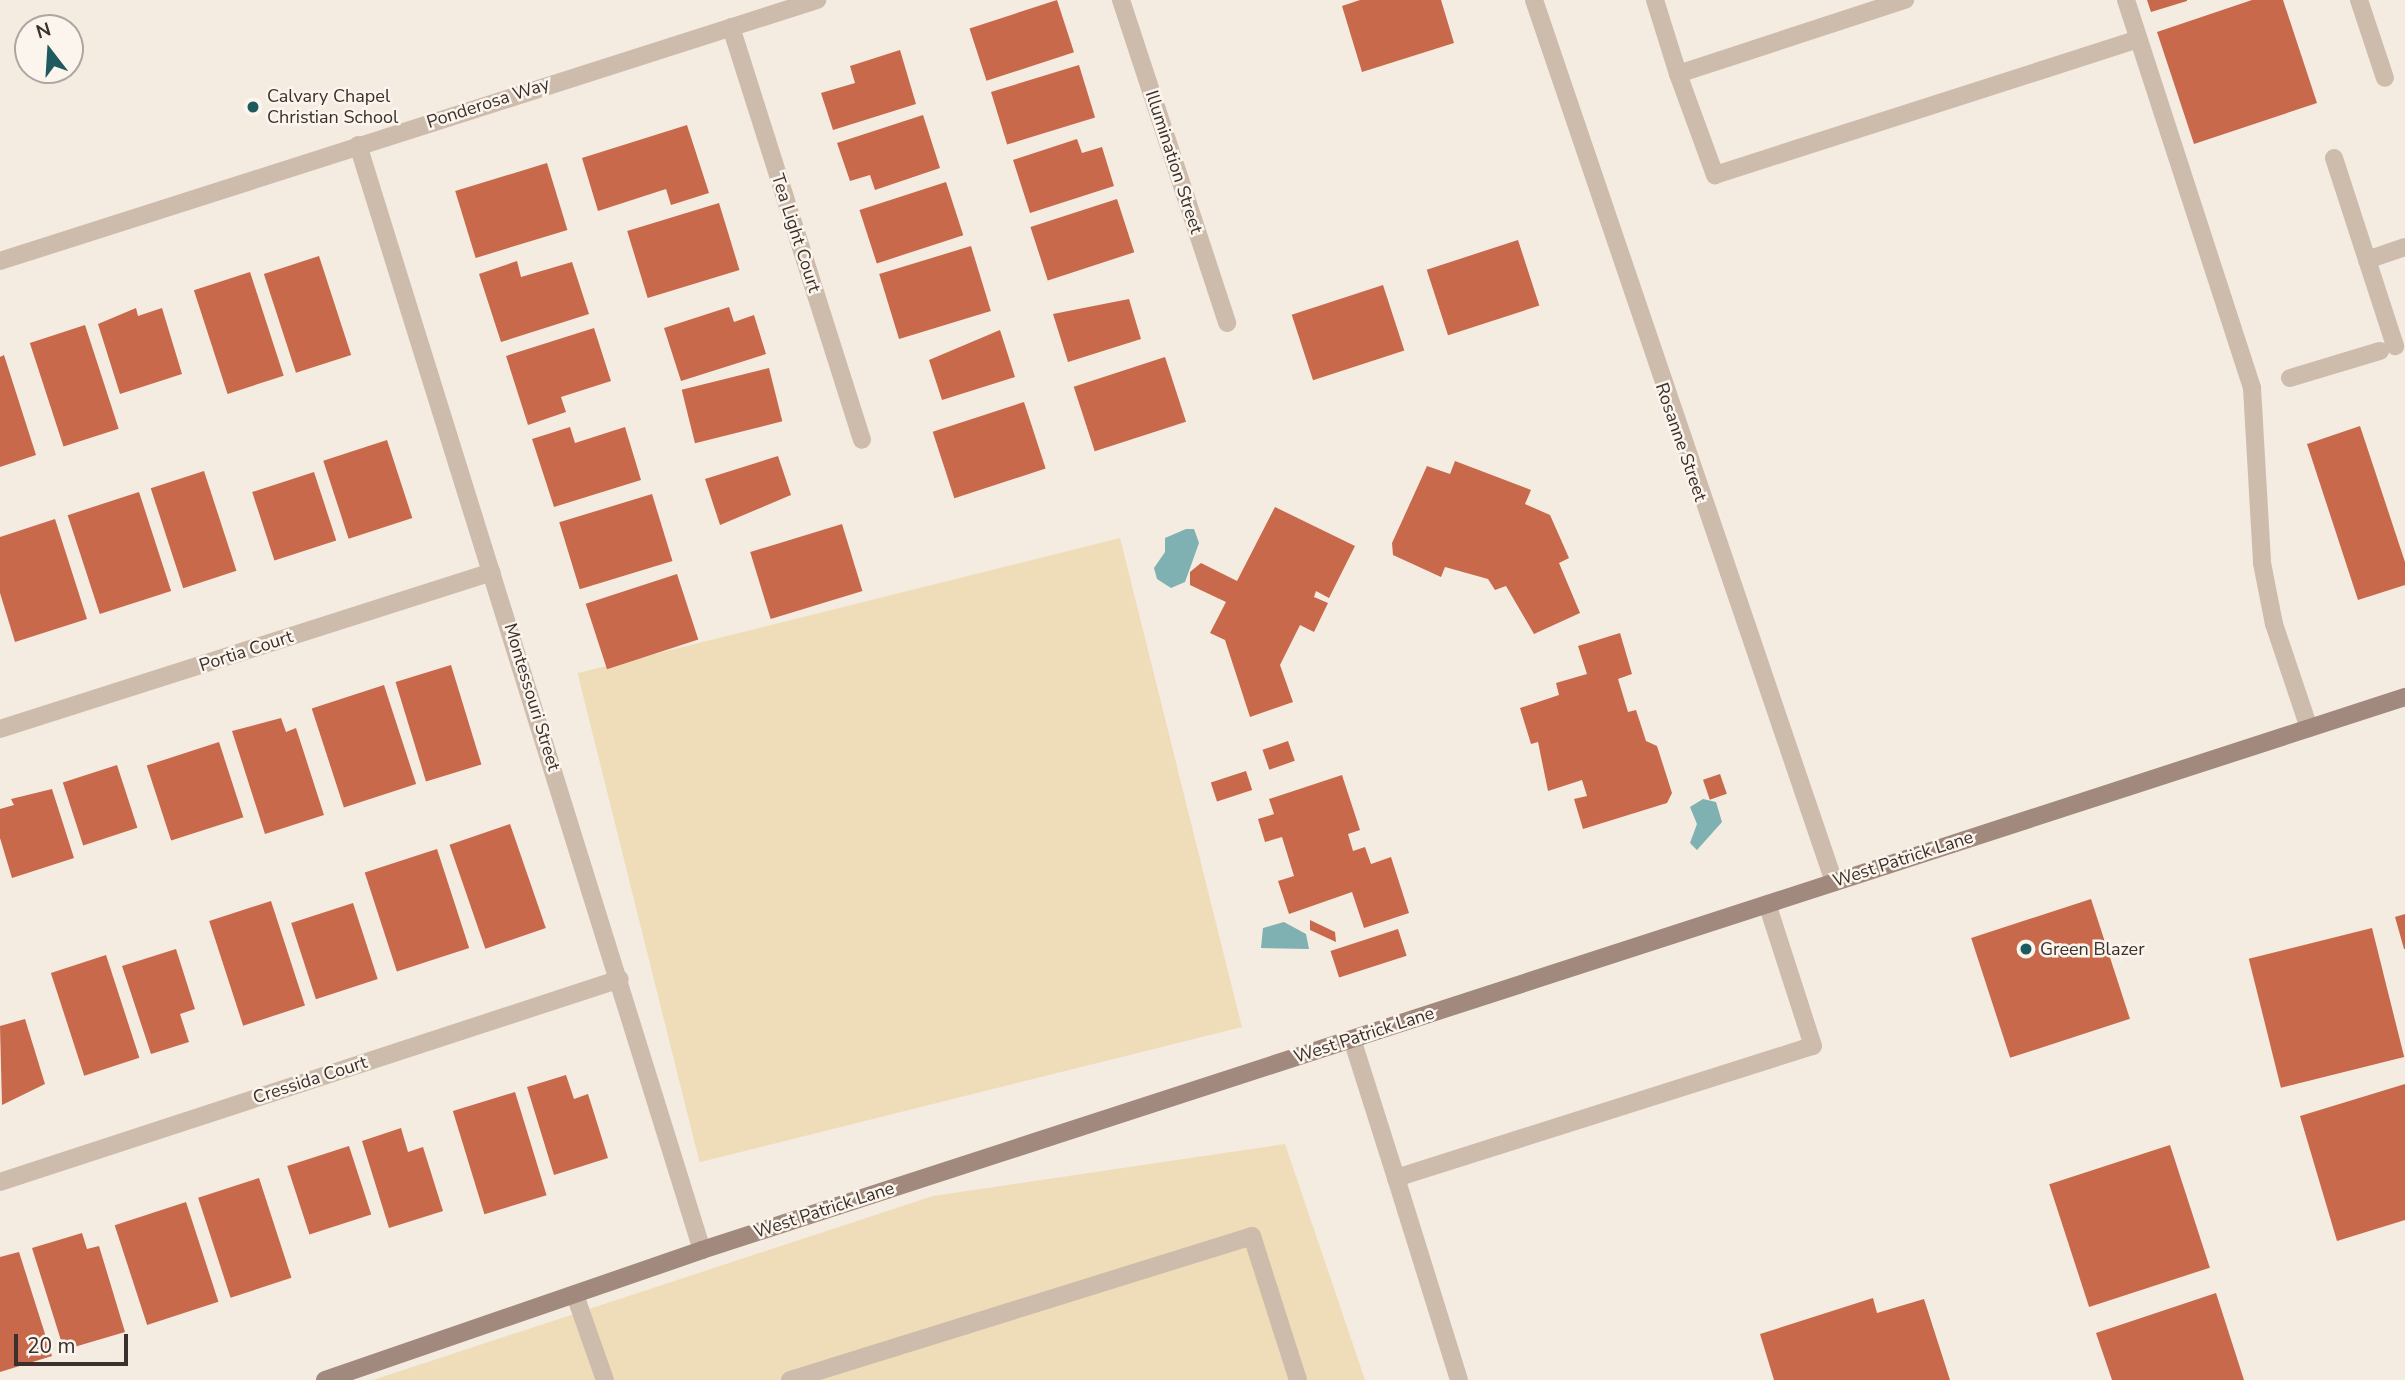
<!DOCTYPE html>
<style>
body{margin:0}
#map{position:relative;width:2405px;height:1380px;overflow:hidden;background:#f4ebe1;font-family:"Nunito Sans",sans-serif}
div>[style]{position:absolute}
.sand>*{inset:0;background:#efdcb8;transform-origin:0 0}
.water>*{inset:0;background:#7fb0b2}
.building>*{inset:0;background:#c8694b;transform-origin:0 0}
.lane>*{height:18px;margin:-9px;padding:0 9px;transform-origin:9px;border-radius:9px;background:#cdbbac}
.street>*{height:18px;margin:-9px;padding:0 9px;transform-origin:9px;border-radius:9px;background:#cdbbac}
.secondary>*{height:18px;margin:-9px;padding:0 9px;transform-origin:9px;border-radius:9px;background:#a18a7d}
.dots>*{width:19px;height:19px;translate:-50% -50%;box-sizing:border-box;border:4px solid #fbf5ee;border-radius:50%}
span{translate:-50% -50%;white-space:nowrap;text-align:center;line-height:1.15;-webkit-text-stroke:5px #fbf5ee;paint-order:stroke}
.poi-label{font-size:18px;color:#3b302b}
.left{translate:0 -50%;text-align:left}
.street-label{font-size:18px;color:#3b302b}
.north{position:absolute;left:14px;top:14px;width:70px;height:70px;box-sizing:border-box;background:#fbf5ee;border:2px solid #aea6a0;border-radius:50%;rotate:343deg;font-size:19px;font-weight:700;line-height:28px;text-align:center;color:#3b302b}
.north::after{content:'';display:block;margin:auto;width:24px;height:32px;background:#1f5a5e;clip-path:polygon(50% 0,100% 100%,50% 72%,0 100%)}
.scale{position:absolute;left:14px;top:1334px;width:114px;height:32px;box-sizing:border-box;border:4px solid #3b302b;border-top:0;padding-left:9px;font-size:21px;line-height:24px;white-space:nowrap;color:#3b302b;-webkit-text-stroke:5px #fbf5ee;paint-order:stroke}
</style>
<div id="map">
<div class="sand">
<i style="left:1120px;top:538px;width:504px;height:559px;rotate:76deg"></i>
<i style="clip-path:polygon(1285px 1144px,1365px 1380px,373px 1380px,933px 1196px)"></i>
</div>
<div class="water">
<i style="clip-path:polygon(1186px 529px,1194px 529px,1199px 543px,1185px 582px,1171px 588px,1157px 579px,1154px 568px,1165px 552px,1165px 538px)"></i>
<i style="clip-path:polygon(1703px 799px,1716px 802px,1722px 822px,1697px 850px,1690px 843px,1697px 824px,1690px 807px)"></i>
<i style="clip-path:polygon(1284px 922px,1306px 934px,1309px 949px,1261px 948px,1263px 928px)"></i>
</div>
<div class="building">
<i style="left:1057px;top:0;width:55px;height:92px;rotate:72deg"></i>
<i style="clip-path:polygon(1360px 0,1441px 0,1454px 43px,1362px 72px,1342px 6px)"></i>
<i style="clip-path:polygon(2147px 0,2187px 0,2187px 1px,2151px 12px)"></i>
<i style="clip-path:polygon(2252px 0,2283px 0,2317px 103px,2194px 144px,2157px 32px)"></i>
<i style="clip-path:polygon(900px 50px,916px 104px,833px 130px,821px 93px,855px 83px,850px 66px)"></i>
<i style="left:1079px;top:65px;width:55px;height:92px;rotate:73deg"></i>
<i style="clip-path:polygon(923px 115px,940px 168px,875px 190px,870px 175px,850px 181px,837px 143px)"></i>
<i style="clip-path:polygon(687px 125px,709px 193px,671px 205px,666px 189px,598px 211px,582px 158px)"></i>
<i style="clip-path:polygon(1077px 139px,1082px 153px,1102px 147px,1114px 186px,1030px 213px,1013px 160px)"></i>
<i style="left:547px;top:163px;width:70px;height:96px;rotate:73deg"></i>
<i style="left:946px;top:182px;width:56px;height:91px;rotate:72deg"></i>
<i style="left:1117px;top:199px;width:56px;height:91px;rotate:72deg"></i>
<i style="left:719px;top:203px;width:70px;height:96px;rotate:73deg"></i>
<i style="left:1518px;top:240px;width:69px;height:96px;rotate:72deg"></i>
<i style="left:971px;top:246px;width:68px;height:96px;rotate:73deg"></i>
<i style="left:319px;top:256px;width:104px;height:58px;rotate:72deg"></i>
<i style="clip-path:polygon(517px 261px,521px 277px,572px 262px,589px 314px,501px 342px,479px 274px)"></i>
<i style="left:250px;top:272px;width:109px;height:59px;rotate:72deg"></i>
<i style="left:1383px;top:285px;width:69px;height:96px;rotate:72deg"></i>
<i style="clip-path:polygon(1129px 299px,1141px 339px,1068px 362px,1053px 314px)"></i>
<i style="clip-path:polygon(729px 307px,734px 322px,754px 315px,766px 354px,681px 381px,664px 328px)"></i>
<i style="clip-path:polygon(136px 308px,138px 316px,162px 308px,182px 374px,120px 394px,98px 324px)"></i>
<i style="left:85px;top:325px;width:109px;height:58px;rotate:72deg"></i>
<i style="clip-path:polygon(594px 328px,611px 381px,561px 397px,566px 412px,528px 425px,506px 356px)"></i>
<i style="clip-path:polygon(1000px 330px,1015px 377px,942px 400px,929px 360px)"></i>
<i style="clip-path:polygon(4px 355px,36px 455px,0 467px,0 357px)"></i>
<i style="left:1165px;top:357px;width:68px;height:96px;rotate:72deg"></i>
<i style="left:769px;top:368px;width:55px;height:90px;rotate:76deg"></i>
<i style="left:1024px;top:402px;width:70px;height:96px;rotate:72deg"></i>
<i style="clip-path:polygon(2360px 426px,2405px 562px,2405px 585px,2358px 600px,2307px 444px)"></i>
<i style="clip-path:polygon(570px 427px,575px 443px,625px 427px,641px 480px,554px 507px,532px 439px)"></i>
<i style="left:387px;top:440px;width:82px;height:67px;rotate:72deg"></i>
<i style="clip-path:polygon(778px 456px,791px 495px,720px 525px,705px 479px)"></i>
<i style="clip-path:polygon(1455px 461px,1531px 490px,1525px 504px,1550px 515px,1569px 558px,1559px 563px,1580px 613px,1534px 634px,1506px 586px,1495px 590px,1488px 579px,1445px 567px,1441px 577px,1393px 555px,1392px 543px,1427px 466px,1450px 474px)"></i>
<i style="left:204px;top:471px;width:105px;height:56px;rotate:72deg"></i>
<i style="left:314px;top:472px;width:72px;height:65px;rotate:72deg"></i>
<i style="left:139px;top:492px;width:104px;height:75px;rotate:72deg"></i>
<i style="left:652px;top:494px;width:70px;height:97px;rotate:73deg"></i>
<i style="clip-path:polygon(1275px 507px,1355px 546px,1329px 598px,1316px 591px,1314px 597px,1328px 603px,1314px 632px,1300px 625px,1280px 665px,1293px 702px,1250px 717px,1225px 640px,1210px 633px,1226px 602px,1190px 585px,1190px 572px,1201px 563px,1237px 581px)"></i>
<i style="clip-path:polygon(55px 519px,87px 619px,15px 642px,0 593px,0 537px)"></i>
<i style="left:842px;top:524px;width:70px;height:96px;rotate:73deg"></i>
<i style="left:677px;top:574px;width:69px;height:96px;rotate:72deg"></i>
<i style="clip-path:polygon(1620px 633px,1632px 674px,1618px 679px,1628px 712px,1636px 710px,1646px 741px,1657px 746px,1672px 793px,1667px 803px,1583px 829px,1574px 799px,1587px 796px,1582px 780px,1548px 791px,1538px 742px,1531px 744px,1520px 708px,1559px 695px,1556px 683px,1587px 674px,1578px 646px)"></i>
<i style="left:451px;top:665px;width:104px;height:58px;rotate:73deg"></i>
<i style="left:384px;top:685px;width:104px;height:76px;rotate:72deg"></i>
<i style="clip-path:polygon(281px 718px,286px 732px,296px 728px,324px 815px,265px 834px,232px 731px)"></i>
<i style="left:1288px;top:741px;width:21px;height:27px;rotate:71deg"></i>
<i style="left:219px;top:742px;width:79px;height:76px;rotate:72deg"></i>
<i style="left:117px;top:765px;width:66px;height:57px;rotate:72deg"></i>
<i style="left:1246px;top:771px;width:20px;height:37px;rotate:72deg"></i>
<i style="left:1720px;top:774px;width:21px;height:18px;rotate:71deg"></i>
<i style="clip-path:polygon(1342px 775px,1360px 830px,1348px 834px,1353px 851px,1365px 847px,1371px 864px,1391px 857px,1409px 913px,1364px 928px,1352px 892px,1289px 914px,1278px 881px,1294px 876px,1282px 837px,1265px 842px,1258px 819px,1274px 814px,1269px 799px)"></i>
<i style="clip-path:polygon(52px 789px,74px 858px,12px 878px,0 838px,0 809px,14px 805px,11px 799px)"></i>
<i style="left:510px;top:824px;width:110px;height:64px;rotate:71deg"></i>
<i style="left:437px;top:849px;width:104px;height:76px;rotate:72deg"></i>
<i style="left:2091px;top:899px;width:126px;height:126px;rotate:72deg"></i>
<i style="left:271px;top:901px;width:110px;height:65px;rotate:72deg"></i>
<i style="left:353px;top:903px;width:80px;height:65px;rotate:72deg"></i>
<i style="clip-path:polygon(2405px 914px,2405px 949px,2404px 949px,2395px 917px)"></i>
<i style="clip-path:polygon(1310px 920px,1335px 932px,1336px 942px,1310px 930px)"></i>
<i style="left:2372px;top:928px;width:133px;height:127px;rotate:76deg"></i>
<i style="left:1398px;top:929px;width:28px;height:71px;rotate:72deg"></i>
<i style="clip-path:polygon(176px 949px,195px 1009px,180px 1014px,189px 1042px,151px 1054px,122px 966px)"></i>
<i style="left:106px;top:955px;width:108px;height:58px;rotate:72deg"></i>
<i style="clip-path:polygon(25px 1019px,45px 1084px,2px 1105px,0 1026px)"></i>
<i style="clip-path:polygon(566px 1075px,574px 1099px,588px 1094px,608px 1158px,554px 1175px,527px 1087px)"></i>
<i style="clip-path:polygon(2405px 1084px,2405px 1220px,2337px 1241px,2300px 1116px)"></i>
<i style="left:515px;top:1092px;width:108px;height:65px;rotate:73deg"></i>
<i style="clip-path:polygon(401px 1128px,408px 1152px,423px 1147px,443px 1211px,389px 1228px,362px 1141px)"></i>
<i style="left:2170px;top:1145px;width:129px;height:127px;rotate:72deg"></i>
<i style="left:349px;top:1146px;width:72px;height:65px;rotate:72deg"></i>
<i style="left:259px;top:1178px;width:105px;height:64px;rotate:72deg"></i>
<i style="left:186px;top:1202px;width:105px;height:75px;rotate:72deg"></i>
<i style="clip-path:polygon(82px 1233px,87px 1249px,99px 1246px,125px 1332px,64px 1350px,32px 1248px)"></i>
<i style="clip-path:polygon(19px 1252px,52px 1356px,0 1372px,0 1257px)"></i>
<i style="clip-path:polygon(2216px 1293px,2244px 1380px,2112px 1380px,2096px 1333px)"></i>
<i style="clip-path:polygon(1873px 1298px,1877px 1313px,1924px 1299px,1950px 1380px,1774px 1380px,1760px 1334px)"></i>
</div>
<div class="lane">
<i style="left:1655px;top:0;width:77px;rotate:72.7deg"></i>
<i style="left:1678px;top:74px;width:239px;rotate:-18.1deg"></i>
<i style="left:2126px;top:0;width:408px;rotate:72deg"></i>
<i style="left:2252px;top:388px;width:175px;rotate:86.7deg"></i>
<i style="left:2262px;top:563px;width:62px;rotate:78.9deg"></i>
<i style="left:2274px;top:624px;width:110px;rotate:71.4deg"></i>
<i style="left:2359px;top:0;width:82px;rotate:71.6deg"></i>
<i style="left:1678px;top:74px;width:108px;rotate:69.9deg"></i>
<i style="left:1715px;top:175px;width:444px;rotate:-17.8deg"></i>
<i style="left:2334px;top:158px;width:198px;rotate:72deg"></i>
<i style="left:2367px;top:260px;width:40px;rotate:-18.9deg"></i>
<i style="left:2290px;top:378px;width:94px;rotate:-16.7deg"></i>
<i style="left:1352px;top:1039px;width:146px;rotate:72.4deg"></i>
<i style="left:575px;top:1295px;width:90px;rotate:70.6deg"></i>
<i style="left:790px;top:1380px;width:484px;rotate:-17.3deg"></i>
<i style="left:1252px;top:1236px;width:151px;rotate:72.3deg"></i>
<i style="left:1459px;top:1380px;width:212px;rotate:-107.3deg"></i>
<i style="left:1396px;top:1178px;width:437px;rotate:-17.6deg"></i>
<i style="left:1813px;top:1046px;width:149px;rotate:-107.9deg"></i>
</div>
<div class="street">
<i style="left:1121px;top:0;width:340px;rotate:71.8deg"></i>
<i style="left:1534px;top:0;width:932px;rotate:71.21deg"></i>
<i style="left:731px;top:27px;width:433px;rotate:72.4deg"></i>
<i style="left:358px;top:145px;width:1157px;rotate:72.71deg"></i>
<i style="left:0;top:261px;width:858px;rotate:-17.72deg"></i>
<i style="left:0;top:729px;width:516px;rotate:-17.7deg"></i>
<i style="left:0;top:1182px;width:652px;rotate:-18.13deg"></i>
</div>
<div class="secondary">
<i style="left:325px;top:1380px;width:399px;rotate:-19deg"></i>
<i style="left:702px;top:1250px;width:1791px;rotate:-17.99deg"></i>
</div>
<div class="dots">
<i style="left:253px;top:107px;background:#1f5a5e"></i>
<i style="left:2026px;top:949px;background:#1f5a5e"></i>
</div>
<div class="poi-label">
<span class="left" style="left:267px;top:107px">Calvary Chapel<br>Christian School</span>
<span class="left" style="left:2040px;top:949px">Green Blazer</span>
</div>
<div class="street-label">
<span style="left:488px;top:103px;rotate:-18deg">Ponderosa Way</span>
<span style="left:1174px;top:162px;rotate:72deg">Illumination Street</span>
<span style="left:796px;top:233px;rotate:72deg">Tea Light Court</span>
<span style="left:1681px;top:442px;rotate:71deg">Rosanne Street</span>
<span style="left:246px;top:651px;rotate:-18deg">Portia Court</span>
<span style="left:532px;top:697px;rotate:73deg">Montessouri Street</span>
<span style="left:1903px;top:859px;rotate:-18deg">West Patrick Lane</span>
<span style="left:1364px;top:1035px;rotate:-18deg">West Patrick Lane</span>
<span style="left:310px;top:1080px;rotate:-18deg">Cressida Court</span>
<span style="left:824px;top:1210px;rotate:-18deg">West Patrick Lane</span>
</div>
<div class="north">N</div>
<div class="scale">20 m</div>
</div>
